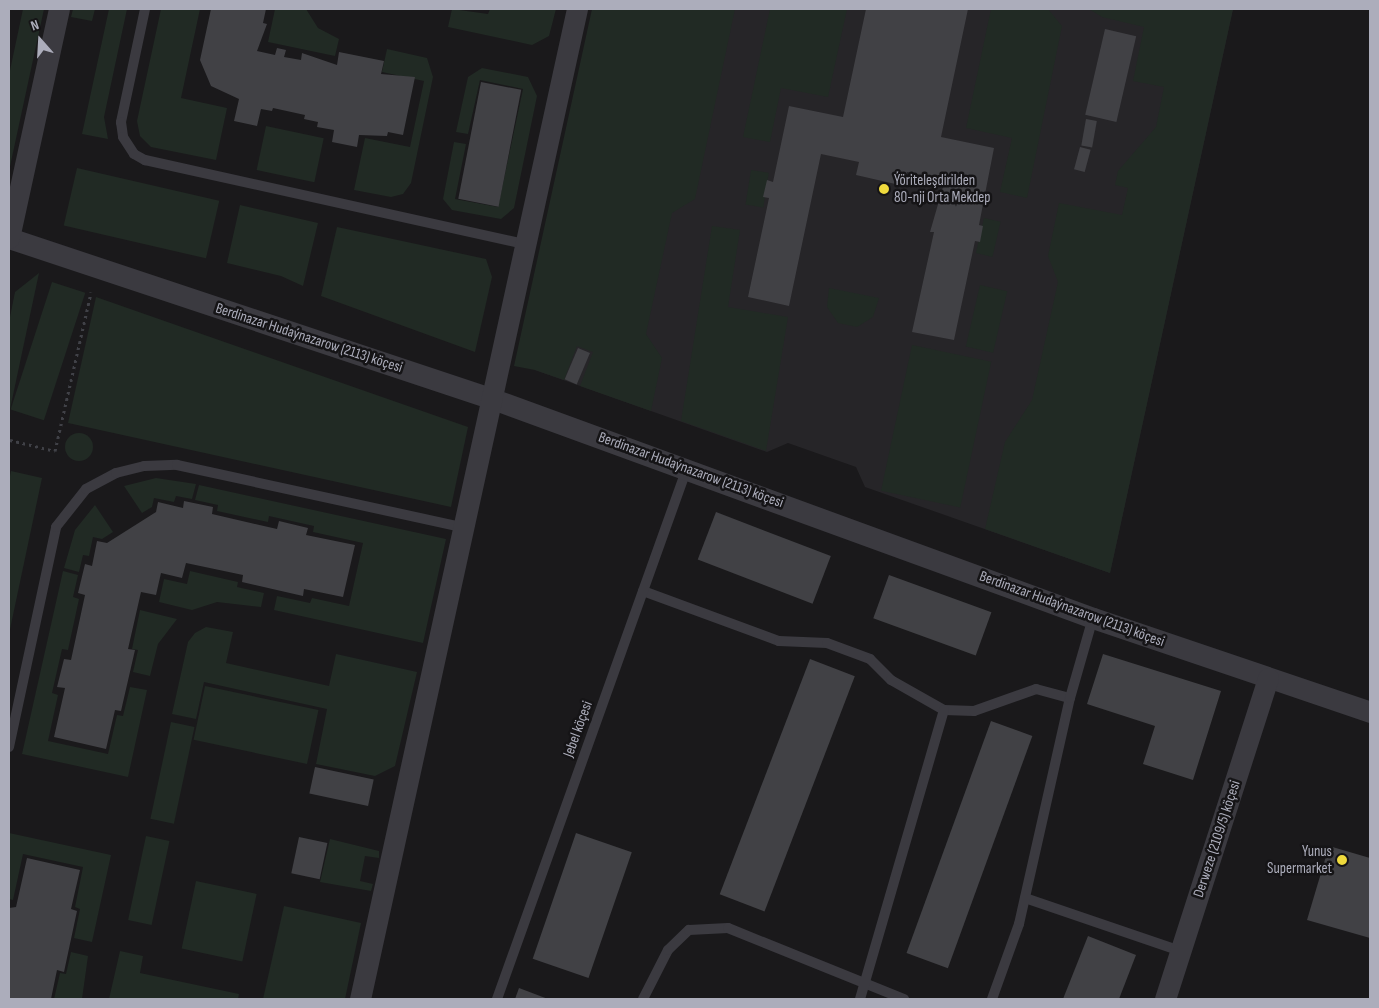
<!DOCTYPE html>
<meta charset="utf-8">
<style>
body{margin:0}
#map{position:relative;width:1379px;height:1008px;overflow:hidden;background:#1a191b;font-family:"Sofia Sans Condensed",sans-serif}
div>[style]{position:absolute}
.built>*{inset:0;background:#262528}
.green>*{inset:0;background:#212a24;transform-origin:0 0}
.round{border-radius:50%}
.building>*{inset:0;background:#414145;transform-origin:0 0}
.path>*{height:3px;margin-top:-1.5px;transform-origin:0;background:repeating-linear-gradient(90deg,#404147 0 2.5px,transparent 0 6.5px)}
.lane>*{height:10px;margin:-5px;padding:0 5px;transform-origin:5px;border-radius:5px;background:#3b3a40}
.street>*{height:21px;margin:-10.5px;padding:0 10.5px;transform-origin:10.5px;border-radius:10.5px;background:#3b3a40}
.dots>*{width:14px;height:14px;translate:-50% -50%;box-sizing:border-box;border:2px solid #151416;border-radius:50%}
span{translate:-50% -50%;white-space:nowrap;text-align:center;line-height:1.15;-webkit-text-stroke:5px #151416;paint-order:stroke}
.poi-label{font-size:15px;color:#acadbb}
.left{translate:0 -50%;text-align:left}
.right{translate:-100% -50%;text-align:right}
.street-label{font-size:15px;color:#acadbb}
.frame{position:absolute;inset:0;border:10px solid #acadbb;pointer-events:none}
.north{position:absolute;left:15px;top:15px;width:50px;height:50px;-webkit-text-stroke:4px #151416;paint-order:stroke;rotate:341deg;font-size:14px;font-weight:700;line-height:20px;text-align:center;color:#acadbb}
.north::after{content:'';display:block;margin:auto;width:18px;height:22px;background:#acadbb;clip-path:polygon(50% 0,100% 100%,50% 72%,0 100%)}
</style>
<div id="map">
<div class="built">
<i style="clip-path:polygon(614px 9px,1233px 9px,1110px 573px,865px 487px,856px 467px,788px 443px,767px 452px,535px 370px)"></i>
</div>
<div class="green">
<i style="clip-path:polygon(23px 9px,44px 9px,9px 171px,9px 75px)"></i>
<i style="clip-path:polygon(73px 9px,95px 9px,92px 21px,71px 17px)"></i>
<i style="clip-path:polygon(109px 9px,127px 9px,104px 117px,108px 139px,82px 134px)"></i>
<i style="clip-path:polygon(161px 9px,200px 9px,181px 98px,227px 108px,216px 160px,151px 147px,140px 136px,137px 121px)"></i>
<i style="clip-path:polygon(275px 9px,306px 9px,318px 28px,339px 39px,335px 56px,268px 42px)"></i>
<i style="clip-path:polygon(452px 9px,488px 14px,490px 9px,556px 9px,549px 36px,532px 45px,448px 27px)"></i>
<i style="clip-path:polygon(592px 9px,735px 9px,695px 199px,672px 213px,646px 334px,662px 358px,651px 411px,580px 386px,593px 352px,577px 346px,564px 380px,535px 370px,562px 249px,535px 370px,514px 366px)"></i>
<i style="clip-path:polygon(770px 9px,847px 9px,828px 97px,781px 88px,770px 142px,743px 137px)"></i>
<i style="clip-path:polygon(991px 9px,1048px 9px,1062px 26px,1027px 198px,1000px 192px,1012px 138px,966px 128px)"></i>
<i style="clip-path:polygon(1089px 9px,1233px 9px,1110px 573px,985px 529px,1005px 442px,1032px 400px,1058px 282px,1048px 256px,1059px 203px,1122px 215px,1128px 188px,1115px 185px,1118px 171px,1156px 127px,1164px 87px,1133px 81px,1144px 27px,1102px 17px)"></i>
<i style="clip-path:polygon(387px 49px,427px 58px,433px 77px,411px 183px,403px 194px,391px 197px,354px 190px,365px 138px,410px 147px,424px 81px,382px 72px)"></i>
<i style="clip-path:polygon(482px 68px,528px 77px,537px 96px,514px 208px,501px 219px,452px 210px,443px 199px,454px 142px,466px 144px,455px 199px,498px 207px,523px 89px,480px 80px,468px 134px,456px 132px,468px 77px)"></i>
<i style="left:266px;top:126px;width:59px;height:45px;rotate:12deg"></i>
<i style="left:77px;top:168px;width:146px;height:59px;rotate:13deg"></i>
<i style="left:751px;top:170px;width:18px;height:35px;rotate:9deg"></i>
<i style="clip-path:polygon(240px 205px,318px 223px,303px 286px,281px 276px,227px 263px)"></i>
<i style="left:984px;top:218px;width:17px;height:36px;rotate:13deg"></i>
<i style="clip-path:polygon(712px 226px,740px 230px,728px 307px,788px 317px,766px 451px,681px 421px)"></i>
<i style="clip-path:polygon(337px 227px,486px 259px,492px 277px,475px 352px,321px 296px)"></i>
<i style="clip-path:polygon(39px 273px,9px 414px,9px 322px,15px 292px)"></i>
<i style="left:52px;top:282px;width:35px;height:134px;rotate:18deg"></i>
<i style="left:980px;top:285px;width:28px;height:63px;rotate:13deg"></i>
<i style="clip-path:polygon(829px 288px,879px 298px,873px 317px,857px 327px,838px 323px,827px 307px)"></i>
<i style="clip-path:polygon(96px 297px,468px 427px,451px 507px,68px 423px)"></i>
<i style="left:912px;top:345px;width:81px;height:149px;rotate:12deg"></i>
<i class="round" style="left:65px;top:433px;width:28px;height:28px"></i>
<i style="clip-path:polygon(11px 471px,42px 478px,9px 634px,9px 480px)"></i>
<i style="clip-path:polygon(156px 478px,196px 484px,192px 499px,176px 496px,174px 502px,154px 498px,152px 507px,142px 513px,124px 486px)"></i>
<i style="clip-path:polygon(199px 485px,446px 539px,423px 643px,274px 610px,277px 596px,310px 603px,312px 598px,349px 606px,363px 543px,313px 532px,314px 526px,269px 516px,268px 522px,217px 511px,218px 505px,195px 500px)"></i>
<i style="clip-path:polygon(95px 505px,113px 532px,102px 539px,93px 537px,89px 556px,83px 555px,79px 572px,64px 568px,75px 530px)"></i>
<i style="clip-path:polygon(63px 571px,78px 575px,73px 597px,79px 599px,68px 650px,62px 649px,52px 693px,58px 695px,48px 741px,108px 754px,117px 715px,123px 716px,130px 687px,147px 690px,128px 777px,22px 754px)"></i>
<i style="clip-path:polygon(190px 571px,238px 582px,237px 587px,264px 593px,261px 607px,217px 602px,192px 610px,159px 602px,164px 579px,187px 584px)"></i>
<i style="clip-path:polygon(140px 610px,177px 619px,158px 644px,150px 676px,133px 672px,138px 650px,132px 649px)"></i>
<i style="clip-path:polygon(206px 627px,233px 632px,226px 663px,329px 686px,336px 654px,417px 672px,395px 766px,375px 776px,316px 764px,327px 709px,204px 682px,196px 719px,172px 714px,188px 642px,195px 633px)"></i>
<i style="left:205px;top:686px;width:116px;height:55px;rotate:12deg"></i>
<i style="left:171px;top:722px;width:24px;height:99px;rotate:12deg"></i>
<i style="clip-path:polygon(9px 833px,111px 855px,92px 942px,74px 938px,80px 909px,75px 907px,83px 867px,23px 854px,13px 900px,9px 899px)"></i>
<i style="left:146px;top:836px;width:24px;height:86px;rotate:12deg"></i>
<i style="clip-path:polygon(330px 839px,379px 851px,379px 858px,365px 856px,360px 881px,373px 884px,371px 891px,320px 882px)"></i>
<i style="left:196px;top:881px;width:62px;height:69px;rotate:12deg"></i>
<i style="clip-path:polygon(284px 906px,361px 923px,345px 999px,263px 999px)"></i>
<i style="clip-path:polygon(120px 951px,143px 956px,140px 973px,239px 994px,238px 999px,109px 999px)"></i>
<i style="clip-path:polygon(71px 952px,88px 956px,82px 999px,54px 999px,60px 973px,66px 974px)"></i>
</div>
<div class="building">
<i style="clip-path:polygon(211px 9px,266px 9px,263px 23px,267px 24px,257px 51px,275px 55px,277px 48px,286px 50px,284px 57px,301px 60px,302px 53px,337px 65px,339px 52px,384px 61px,381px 74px,415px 77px,403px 135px,388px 132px,387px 136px,359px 135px,357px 147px,332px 142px,334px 130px,317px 127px,318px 122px,304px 119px,305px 115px,273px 108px,272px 111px,261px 109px,257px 126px,234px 121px,239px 99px,211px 86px,200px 60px)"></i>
<i style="clip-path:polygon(866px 9px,968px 9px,941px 137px,994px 148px,979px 225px,983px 226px,980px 242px,975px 241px,954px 340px,912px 332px,934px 232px,930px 232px,945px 180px,907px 172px,904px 186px,856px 175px,859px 162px,821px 154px,789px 306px,748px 297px,769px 198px,763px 197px,767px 180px,773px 182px,789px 106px,843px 117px)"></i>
<i style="left:1105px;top:29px;width:32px;height:88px;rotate:13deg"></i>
<i style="left:481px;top:82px;width:41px;height:119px;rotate:11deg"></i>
<i style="left:1086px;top:119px;width:11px;height:27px;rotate:10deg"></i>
<i style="left:1080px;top:147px;width:11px;height:23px;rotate:15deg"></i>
<i style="left:578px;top:348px;width:13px;height:34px;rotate:23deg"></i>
<i style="clip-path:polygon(184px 501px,213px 507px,212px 514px,277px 529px,279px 521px,308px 528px,306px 535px,355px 545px,343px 597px,304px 589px,303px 596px,242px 582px,243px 575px,186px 563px,182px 578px,161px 573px,156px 595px,141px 592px,128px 649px,135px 650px,121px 711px,115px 710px,106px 749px,54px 737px,65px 688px,57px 687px,64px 659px,71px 660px,85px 595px,78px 593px,85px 564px,92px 566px,97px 541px,107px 543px,156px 512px,158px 502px,183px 508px)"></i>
<i style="left:716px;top:512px;width:123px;height:51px;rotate:21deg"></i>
<i style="left:889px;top:575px;width:109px;height:46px;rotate:20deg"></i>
<i style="clip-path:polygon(1103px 654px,1221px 691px,1193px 780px,1143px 764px,1155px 726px,1087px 704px)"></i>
<i style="left:810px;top:659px;width:48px;height:252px;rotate:21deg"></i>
<i style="left:991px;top:721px;width:44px;height:247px;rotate:20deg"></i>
<i style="left:315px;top:767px;width:60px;height:27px;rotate:12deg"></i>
<i style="left:576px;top:833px;width:59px;height:133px;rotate:19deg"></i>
<i style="left:299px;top:837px;width:29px;height:37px;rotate:12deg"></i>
<i style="clip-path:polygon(1329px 846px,1370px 858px,1370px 938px,1307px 920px)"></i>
<i style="clip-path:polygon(27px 858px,80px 870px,71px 909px,77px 911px,64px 972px,57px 970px,51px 999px,9px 999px,9px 908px,16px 907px)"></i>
<i style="clip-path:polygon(1088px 936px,1136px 955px,1119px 999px,1063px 999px)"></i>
<i style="clip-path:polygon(519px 988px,548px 999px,515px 999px)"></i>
</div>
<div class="path">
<i style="left:10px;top:440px;width:46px;rotate:13.7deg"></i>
<i style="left:55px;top:451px;width:163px;rotate:-77.2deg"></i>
</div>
<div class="lane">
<i style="left:145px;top:9px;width:116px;rotate:102deg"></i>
<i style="left:121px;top:122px;width:15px;rotate:82deg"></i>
<i style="left:123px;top:137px;width:20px;rotate:57deg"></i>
<i style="left:134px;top:154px;width:13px;rotate:29deg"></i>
<i style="left:145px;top:160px;width:389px;rotate:12.5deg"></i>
<i style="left:643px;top:591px;width:145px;rotate:20.2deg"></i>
<i style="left:779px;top:641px;width:48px;rotate:2.4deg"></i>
<i style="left:827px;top:643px;width:46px;rotate:20.4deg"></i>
<i style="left:870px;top:659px;width:30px;rotate:45deg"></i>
<i style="left:891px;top:680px;width:61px;rotate:29.5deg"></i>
<i style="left:944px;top:710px;width:30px;rotate:2deg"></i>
<i style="left:974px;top:711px;width:66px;rotate:-19.5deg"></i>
<i style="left:1036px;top:689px;width:35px;rotate:15deg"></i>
<i style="left:9px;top:747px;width:225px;rotate:-77.9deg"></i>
<i style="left:56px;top:527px;width:48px;rotate:-51.7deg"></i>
<i style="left:86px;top:489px;width:34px;rotate:-28deg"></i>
<i style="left:116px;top:473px;width:29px;rotate:-14deg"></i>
<i style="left:144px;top:466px;width:33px;rotate:-2deg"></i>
<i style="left:177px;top:465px;width:295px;rotate:12.3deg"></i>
<i style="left:1025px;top:898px;width:165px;rotate:18.8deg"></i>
<i style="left:497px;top:999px;width:564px;rotate:-70.31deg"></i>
<i style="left:643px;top:999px;width:55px;rotate:-63deg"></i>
<i style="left:668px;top:950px;width:29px;rotate:-44deg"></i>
<i style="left:689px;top:930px;width:39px;rotate:-3deg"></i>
<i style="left:728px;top:928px;width:190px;rotate:22deg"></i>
<i style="left:860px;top:999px;width:301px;rotate:-73.8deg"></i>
<i style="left:992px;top:999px;width:80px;rotate:-70.2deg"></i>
<i style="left:1019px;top:924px;width:232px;rotate:-77.3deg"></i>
<i style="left:1070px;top:698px;width:83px;rotate:-74deg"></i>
</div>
<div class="street">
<i style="left:9px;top:238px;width:510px;rotate:18.4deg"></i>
<i style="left:493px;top:399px;width:639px;rotate:20.05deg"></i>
<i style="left:1093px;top:618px;width:293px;rotate:18.7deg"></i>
<i style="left:9px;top:238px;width:234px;rotate:-77.7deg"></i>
<i style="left:360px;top:999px;width:1014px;rotate:-77.64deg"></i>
<i style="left:1165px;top:999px;width:337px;rotate:-72.2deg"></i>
</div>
<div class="dots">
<i style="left:884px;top:189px;background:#efda3d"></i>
<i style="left:1342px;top:860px;background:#efda3d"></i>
</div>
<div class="poi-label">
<span class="left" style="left:894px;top:189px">Ýöriteleşdirilden<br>80-nji Orta Mekdep</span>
<span class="right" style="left:1332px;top:860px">Yunus<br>Supermarket</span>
</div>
<div class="street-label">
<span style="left:309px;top:338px;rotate:18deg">Berdinazar Hudaýnazarow (2113) köçesi</span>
<span style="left:691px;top:470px;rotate:20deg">Berdinazar Hudaýnazarow (2113) köçesi</span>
<span style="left:1072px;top:609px;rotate:20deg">Berdinazar Hudaýnazarow (2113) köçesi</span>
<span style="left:578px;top:729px;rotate:-70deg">Jebel köçesi</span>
<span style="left:1217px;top:839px;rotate:-72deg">Derweze (2109/5) köçesi</span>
</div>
<div class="frame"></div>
<div class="north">N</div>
</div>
